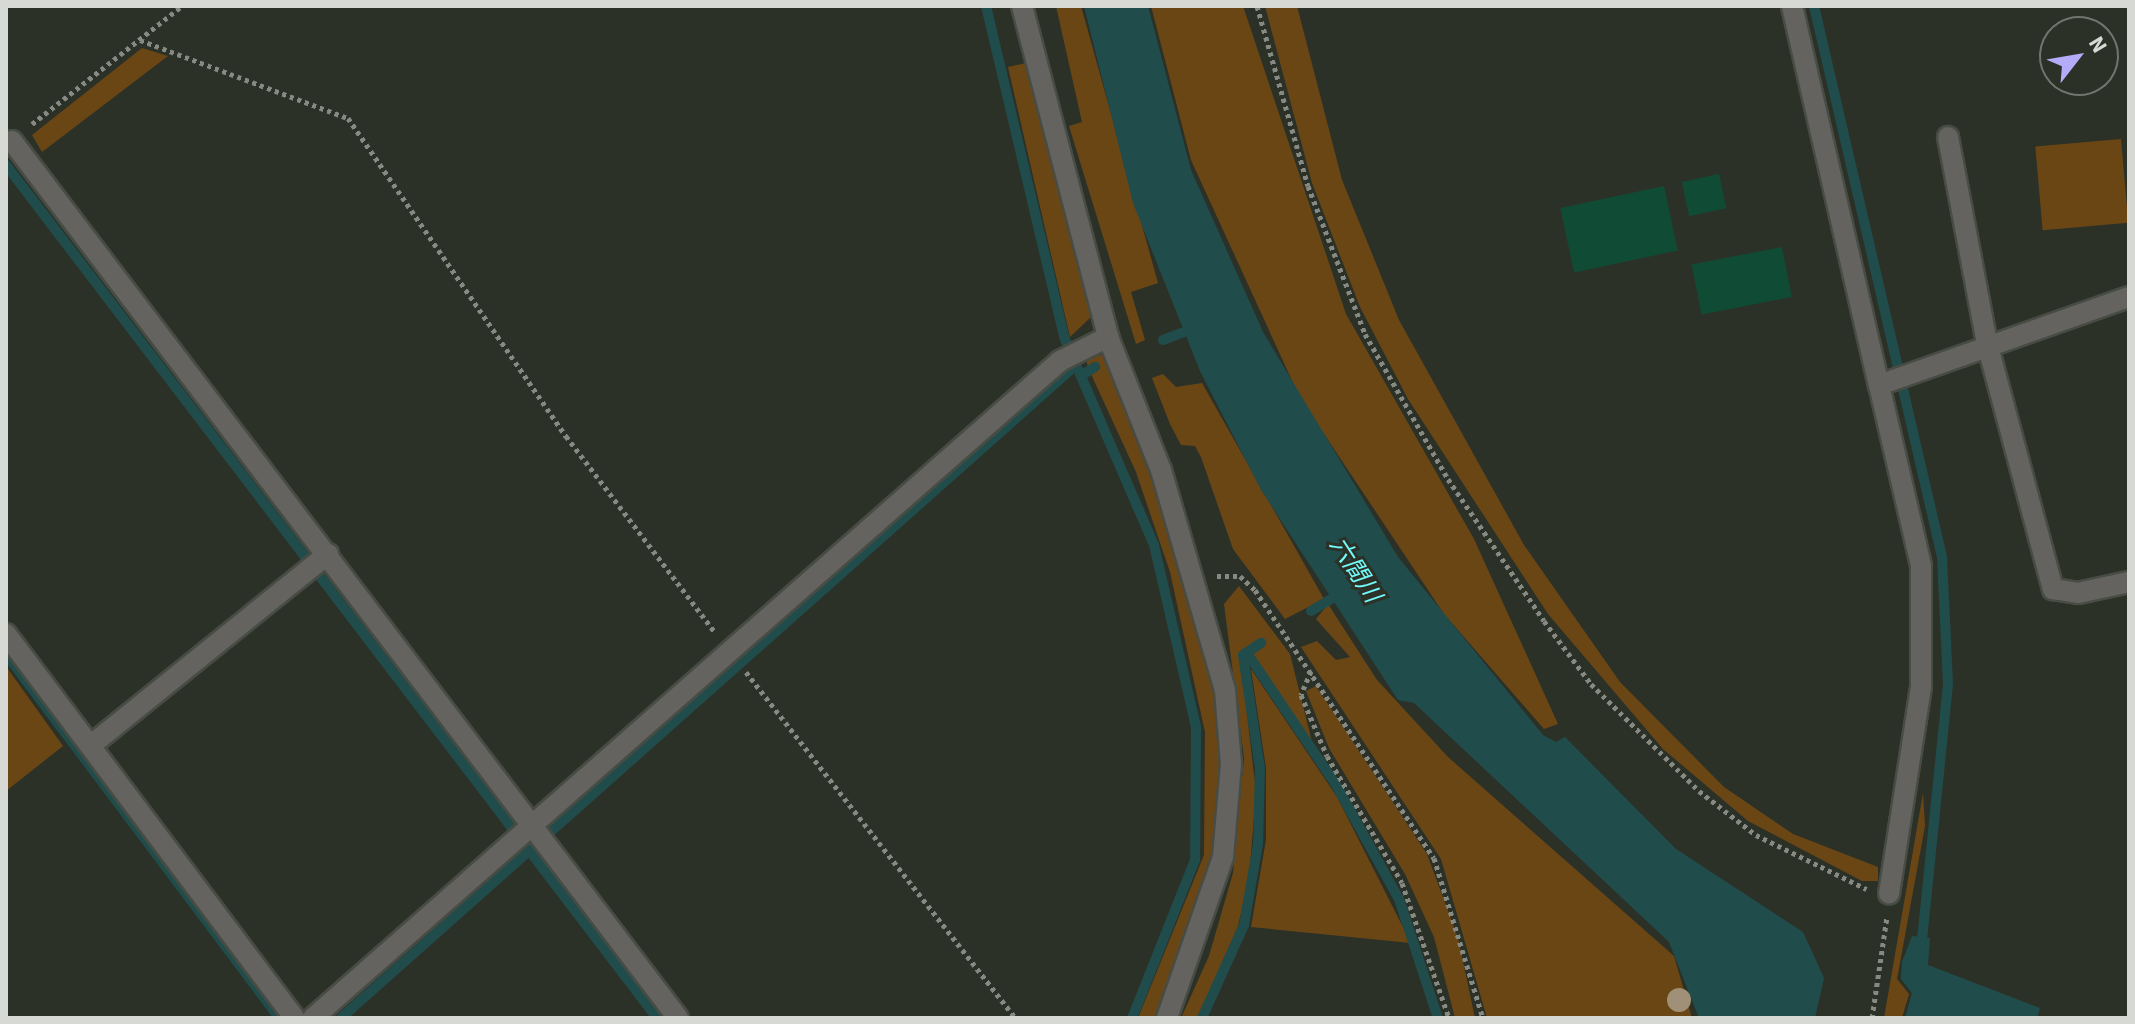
<!DOCTYPE html>
<meta charset="utf-8">
<style>
body{margin:0}
#map{position:relative;width:2135px;height:1024px;overflow:hidden;background:#2c3128;font-family:"Source Sans 3","Noto Sans JP",sans-serif}
div>[style]{position:absolute}
.green>*{inset:0;background:#6b4615;transform-origin:0 0}
.water>*{inset:0;background:#214c4c}
.stream>*{height:10px;margin:-5px;padding:0 5px;transform-origin:5px;border-radius:5px;background:#214c4c}
.building>*{inset:0;background:#104c35;transform-origin:0 0}
.path>*{height:5px;margin-top:-2.5px;transform-origin:0;background:repeating-linear-gradient(90deg,#868a83 0 4px,transparent 0 8px)}
.roads{filter:drop-shadow(2px 0 #474c44) drop-shadow(-2px 0 #474c44) drop-shadow(0 2px #474c44) drop-shadow(0 -2px #474c44)}
.street>*{height:20px;margin:-10px;padding:0 10px;transform-origin:10px;border-radius:10px;background:#64635f}
.trees>*{width:24px;height:24px;margin:-12px;border-radius:50%;background:#a09078}
span{translate:-50% -50%;white-space:nowrap;text-align:center;line-height:1.15;-webkit-text-stroke:6px #2c3128;paint-order:stroke}
.water-label{font-size:24px;color:#72fbfa;font-style:italic}
.frame{position:absolute;inset:0;border:8px solid #d7dad4;pointer-events:none}
.north{position:absolute;left:2039px;top:16px;width:80px;height:80px;box-sizing:border-box;background:#2c3128;border:2px solid #70756d;border-radius:50%;rotate:59deg;font-size:22px;font-weight:700;line-height:32px;text-align:center;color:#d7dad4}
.north::after{content:'';display:block;margin:auto;width:28px;height:36px;background:#b5acf9;clip-path:polygon(50% 0,100% 100%,50% 72%,0 100%)}
</style>
<div id="map">
<div class="green">
<i style="clip-path:polygon(1056px 6px,1081px 6px,1158px 283px,1131px 292px,1145px 340px,1136px 344px,1069px 126px,1082px 122px)"></i>
<i style="clip-path:polygon(1151px 6px,1243px 6px,1346px 314px,1474px 539px,1558px 724px,1544px 729px,1444px 614px,1300px 398px,1191px 160px)"></i>
<i style="clip-path:polygon(1265px 6px,1297px 6px,1342px 180px,1399px 320px,1524px 545px,1620px 682px,1724px 787px,1793px 834px,1878px 867px,1878px 881px,1862px 881px,1748px 821px,1663px 749px,1548px 614px,1408px 399px,1360px 307px,1312px 183px)"></i>
<i style="clip-path:polygon(142px 48px,168px 56px,42px 152px,32px 135px)"></i>
<i style="clip-path:polygon(1026px 63px,1089px 308px,1090px 318px,1070px 337px,1008px 67px)"></i>
<i style="left:2121px;top:139px;width:84px;height:86px;rotate:85deg"></i>
<i style="clip-path:polygon(1103px 355px,1183px 561px,1219px 712px,1223px 766px,1214px 867px,1158px 1018px,1138px 1018px,1204px 855px,1205px 732px,1170px 572px,1136px 472px,1091px 374px,1098px 370px,1088px 367px,1085px 356px)"></i>
<i style="clip-path:polygon(1163px 374px,1176px 387px,1202px 383px,1324px 599px,1285px 619px,1233px 549px,1201px 457px,1195px 446px,1181px 445px,1170px 424px,1152px 378px)"></i>
<i style="clip-path:polygon(1239px 586px,1290px 654px,1313px 746px,1252px 655px,1265px 646px,1260px 640px,1240px 654px,1256px 792px,1249px 878px,1238px 926px,1198px 1018px,1181px 1018px,1209px 956px,1233px 873px,1244px 758px,1224px 604px)"></i>
<i style="clip-path:polygon(1328px 604px,1377px 680px,1448px 757px,1674px 956px,1692px 1018px,1487px 1018px,1441px 859px,1301px 647px,1317px 641px,1336px 660px,1350px 657px,1316px 619px)"></i>
<i style="clip-path:polygon(8px 669px,63px 746px,6px 791px,6px 671px)"></i>
<i style="clip-path:polygon(1251px 669px,1337px 797px,1411px 943px,1251px 927px,1266px 840px,1266px 768px)"></i>
<i style="clip-path:polygon(1316px 686px,1427px 854px,1458px 938px,1475px 1018px,1455px 1018px,1434px 937px,1405px 874px,1329px 748px,1306px 691px)"></i>
<i style="clip-path:polygon(1923px 793px,1925px 826px,1897px 979px,1909px 994px,1902px 1018px,1884px 1018px)"></i>
</div>
<div class="water">
<i style="clip-path:polygon(1084px 6px,1148px 6px,1191px 170px,1263px 332px,1398px 557px,1543px 735px,1556px 742px,1565px 737px,1676px 849px,1803px 932px,1824px 978px,1815px 1018px,1699px 1018px,1669px 942px,1414px 703px,1398px 700px,1261px 490px,1200px 371px,1133px 203px)"></i>
<i style="clip-path:polygon(1912px 936px,1930px 938px,1928px 965px,2040px 1008px,2037px 1018px,1905px 1018px,1912px 993px,1901px 979px,1902px 962px)"></i>
</div>
<div class="stream">
<i style="left:986px;top:6px;width:340px;rotate:76.7deg"></i>
<i style="left:1064px;top:337px;width:227px;rotate:66.6deg"></i>
<i style="left:1154px;top:545px;width:187px;rotate:77deg"></i>
<i style="left:1196px;top:727px;width:133px;rotate:90.4deg"></i>
<i style="left:1195px;top:860px;width:170px;rotate:111.7deg"></i>
<i style="left:1814px;top:6px;width:566px;rotate:76.92deg"></i>
<i style="left:1942px;top:557px;width:127px;rotate:87.3deg"></i>
<i style="left:1948px;top:684px;width:265px;rotate:95.8deg"></i>
<i style="left:6px;top:165px;width:1073px;rotate:52.65deg"></i>
<i style="left:1163px;top:340px;width:34px;rotate:-21deg"></i>
<i style="left:1081px;top:376px;width:17px;rotate:-33deg"></i>
<i style="left:1311px;top:611px;width:33px;rotate:-31deg"></i>
<i style="left:1247px;top:653px;width:159px;rotate:56deg"></i>
<i style="left:1336px;top:785px;width:130px;rotate:61.1deg"></i>
<i style="left:1399px;top:899px;width:125px;rotate:71.9deg"></i>
<i style="left:6px;top:654px;width:455px;rotate:53.1deg"></i>
<i style="left:341px;top:1018px;width:983px;rotate:-41.62deg"></i>
<i style="left:1202px;top:1018px;width:102px;rotate:-65.7deg"></i>
<i style="left:1244px;top:925px;width:82px;rotate:-80.2deg"></i>
<i style="left:1258px;top:844px;width:75px;rotate:-88.5deg"></i>
<i style="left:1260px;top:769px;width:115px;rotate:-98.5deg"></i>
<i style="left:1243px;top:655px;width:22px;rotate:-34deg"></i>
</div>
<div class="building">
<i style="left:1719px;top:174px;width:35px;height:38px;rotate:78deg"></i>
<i style="left:1664px;top:186px;width:66px;height:106px;rotate:78deg"></i>
<i style="left:1782px;top:247px;width:51px;height:92px;rotate:79deg"></i>
</div>
<div class="path">
<i style="left:1257px;top:6px;width:187px;rotate:74.2deg"></i>
<i style="left:1308px;top:186px;width:159px;rotate:68.9deg"></i>
<i style="left:1365px;top:334px;width:167px;rotate:60.2deg"></i>
<i style="left:1448px;top:479px;width:171px;rotate:55.9deg"></i>
<i style="left:1544px;top:621px;width:79px;rotate:53.3deg"></i>
<i style="left:1591px;top:684px;width:152px;rotate:44.7deg"></i>
<i style="left:1699px;top:791px;width:72px;rotate:37.7deg"></i>
<i style="left:1756px;top:835px;width:123px;rotate:26.1deg"></i>
<i style="left:140px;top:40px;width:222px;rotate:20.6deg"></i>
<i style="left:348px;top:118px;width:386px;rotate:55.6deg"></i>
<i style="left:566px;top:436px;width:246px;rotate:52.8deg"></i>
<i style="left:32px;top:124px;width:191px;rotate:-38.2deg"></i>
<i style="left:1217px;top:576px;width:23px"></i>
<i style="left:1240px;top:576px;width:21px;rotate:43deg"></i>
<i style="left:1255px;top:590px;width:322px;rotate:56.3deg"></i>
<i style="left:1434px;top:858px;width:167px;rotate:73deg"></i>
<i style="left:1311px;top:671px;width:26px;rotate:113deg"></i>
<i style="left:1301px;top:695px;width:66px;rotate:66.9deg"></i>
<i style="left:1327px;top:756px;width:147px;rotate:59.4deg"></i>
<i style="left:1402px;top:883px;width:143px;rotate:70.8deg"></i>
<i style="left:746px;top:672px;width:438px;rotate:52.1deg"></i>
<i style="left:1872px;top:1018px;width:103px;rotate:-81.6deg"></i>
</div>
<div class="roads">
<div class="street">
<i style="left:1022px;top:6px;width:342px;rotate:75.4deg"></i>
<i style="left:1108px;top:337px;width:143px;rotate:68.3deg"></i>
<i style="left:1161px;top:470px;width:229px;rotate:73.8deg"></i>
<i style="left:1225px;top:690px;width:74px;rotate:85.4deg"></i>
<i style="left:1231px;top:764px;width:93px;rotate:94.9deg"></i>
<i style="left:1223px;top:857px;width:170px;rotate:109.2deg"></i>
<i style="left:1792px;top:6px;width:389px;rotate:77.1deg"></i>
<i style="left:1879px;top:385px;width:265px;rotate:-19.4deg"></i>
<i style="left:1948px;top:137px;width:210px;rotate:79.3deg"></i>
<i style="left:1987px;top:343px;width:255px;rotate:75deg"></i>
<i style="left:2053px;top:589px;width:25px;rotate:9deg"></i>
<i style="left:2078px;top:593px;width:52px;rotate:-12.2deg"></i>
<i style="left:12px;top:141px;width:1101px;rotate:52.79deg"></i>
<i style="left:1879px;top:385px;width:186px;rotate:76.9deg"></i>
<i style="left:1921px;top:566px;width:121px;rotate:90deg"></i>
<i style="left:1921px;top:687px;width:209px;rotate:98.8deg"></i>
<i style="left:6px;top:634px;width:480px;rotate:53.1deg"></i>
<i style="left:90px;top:746px;width:306px;rotate:-38.9deg"></i>
<i style="left:313px;top:1018px;width:995px;rotate:-41.33deg"></i>
<i style="left:1060px;top:361px;width:54px;rotate:-26.6deg"></i>
</div>
</div>
<div class="trees">
<i style="left:1679px;top:1000px"></i>
</div>
<div class="water-label">
<span style="left:1355px;top:570px;rotate:57deg">六間川</span>
</div>
<div class="frame"></div>
<div class="north">N</div>
</div>
